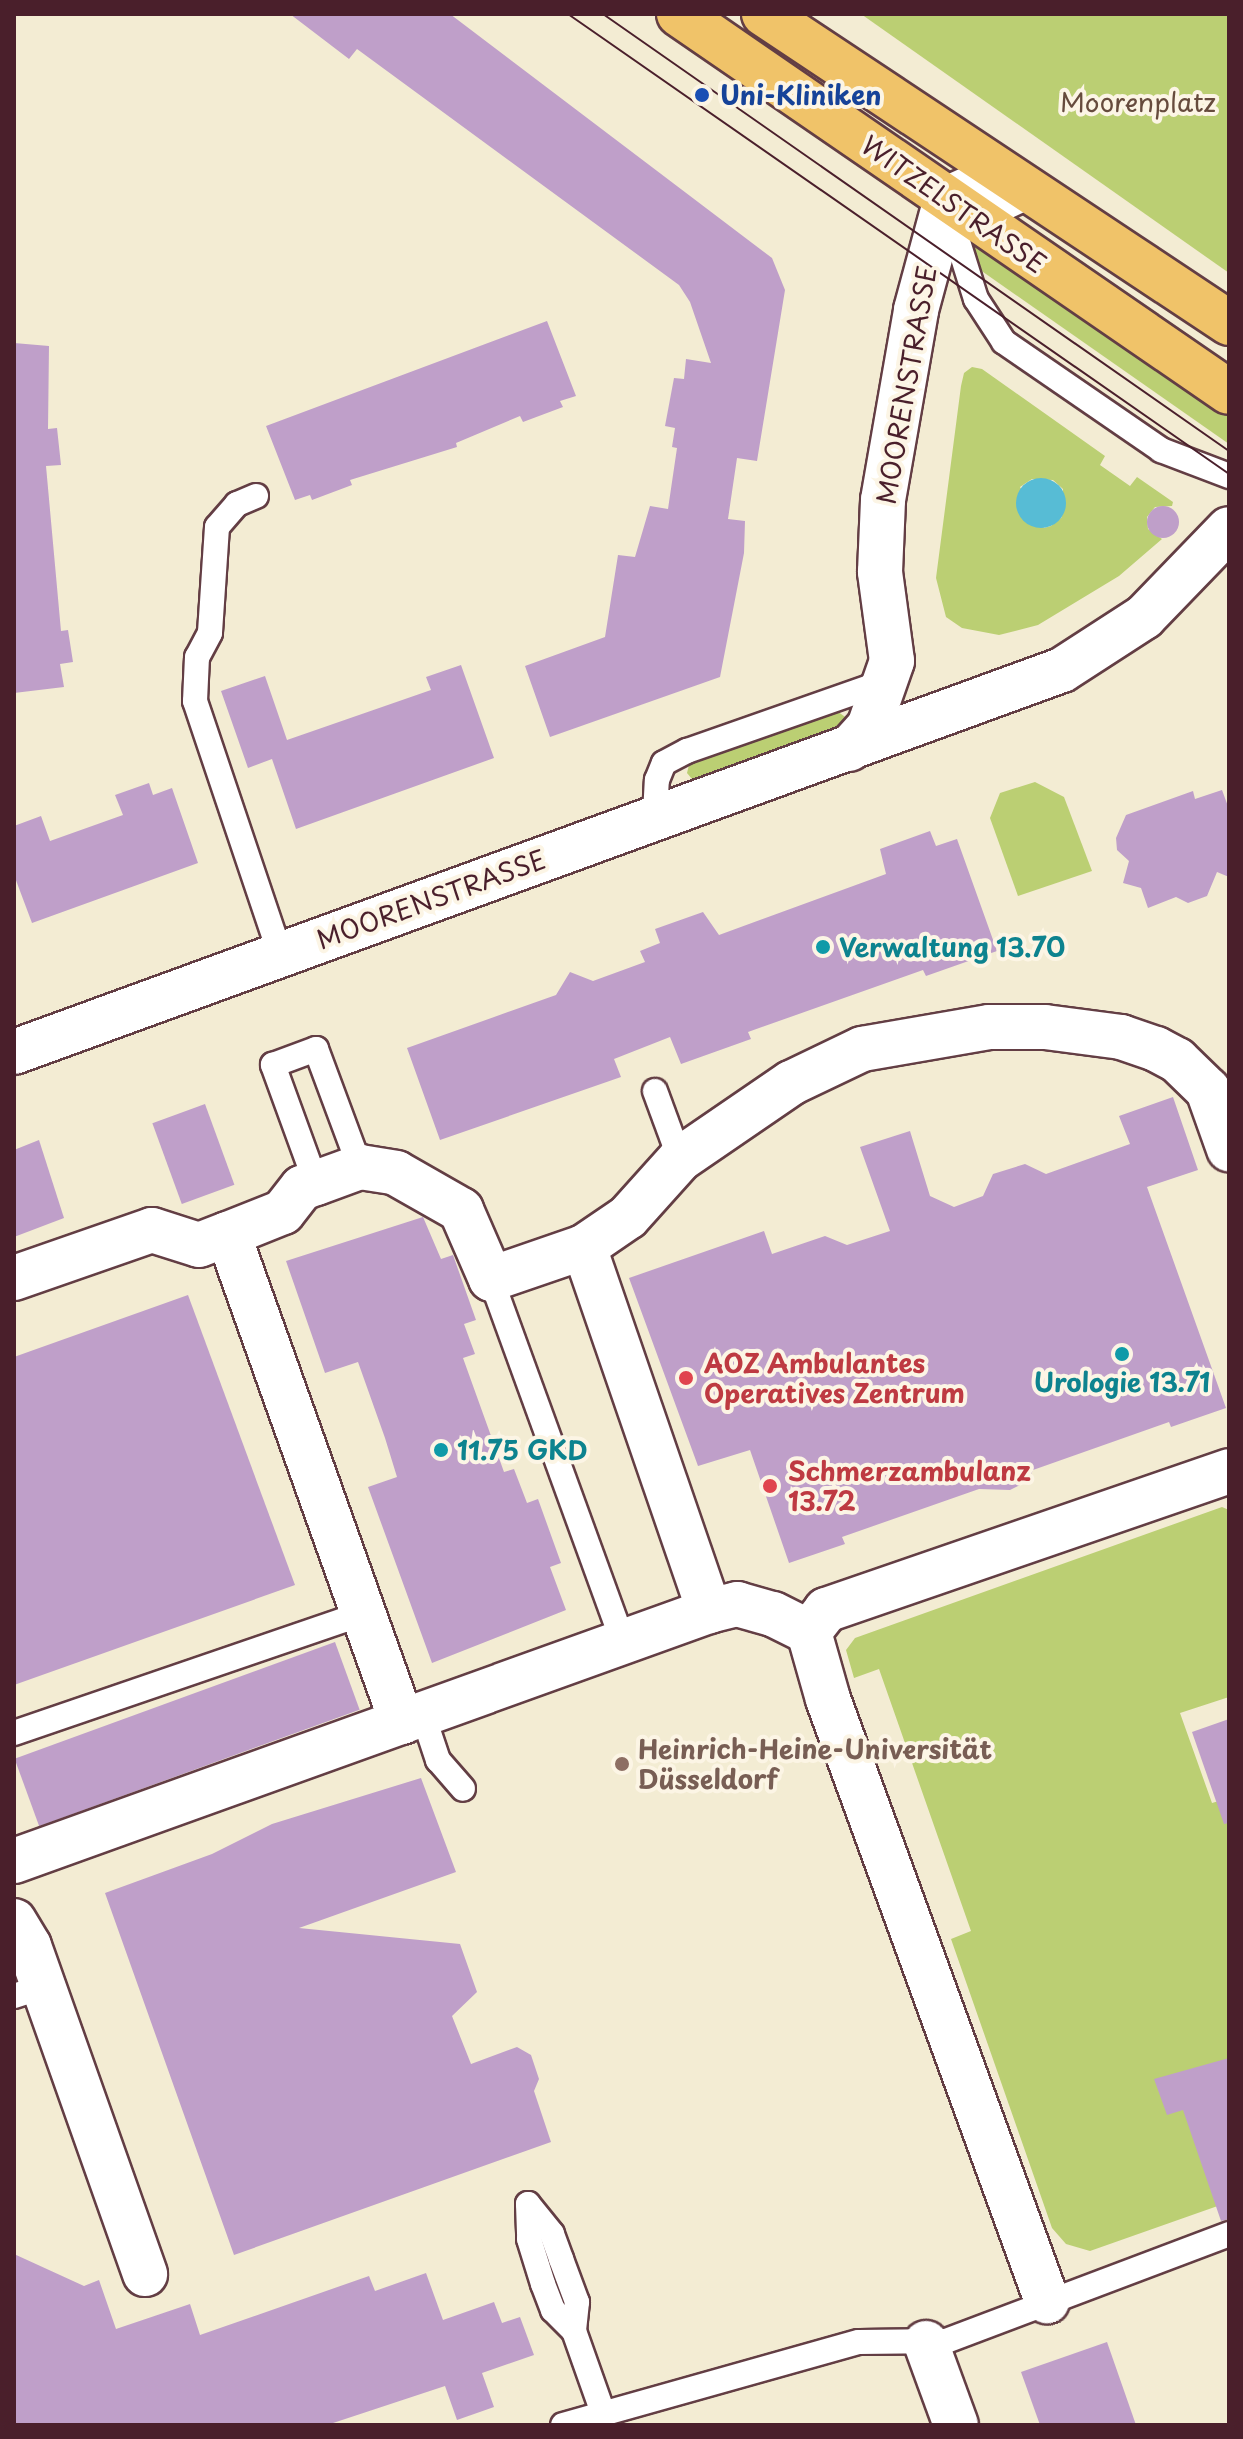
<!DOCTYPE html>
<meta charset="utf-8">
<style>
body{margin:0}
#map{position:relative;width:1243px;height:2439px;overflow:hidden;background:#f3ecd3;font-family:"Playpen Sans",sans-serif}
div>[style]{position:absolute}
.green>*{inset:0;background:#bbcf73}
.water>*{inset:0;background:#57bcd5}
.round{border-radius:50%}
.building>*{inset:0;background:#bf9fc9;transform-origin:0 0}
.roads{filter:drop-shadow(2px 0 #633e44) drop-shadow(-2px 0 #633e44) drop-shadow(0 2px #633e44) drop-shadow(0 -2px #633e44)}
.service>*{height:24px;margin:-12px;padding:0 12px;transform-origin:12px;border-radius:12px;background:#fff}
.minor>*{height:44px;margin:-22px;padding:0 22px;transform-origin:22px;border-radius:22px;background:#fff}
.tertiary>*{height:44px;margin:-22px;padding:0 22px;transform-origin:22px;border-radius:22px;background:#fff}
.primary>*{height:44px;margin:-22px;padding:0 22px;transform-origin:22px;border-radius:22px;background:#f0c369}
.tram>*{height:2px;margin:-1px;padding:0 1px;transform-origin:1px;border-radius:1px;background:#4a1f2b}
.dots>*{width:22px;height:22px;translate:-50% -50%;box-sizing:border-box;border:4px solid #fcf5e5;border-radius:50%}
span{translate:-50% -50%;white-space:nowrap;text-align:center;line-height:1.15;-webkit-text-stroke:8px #fcf5e5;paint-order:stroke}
.transit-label{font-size:26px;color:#164399;font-weight:700}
.left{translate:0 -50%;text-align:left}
.park-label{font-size:26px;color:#664b3d}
.street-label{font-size:26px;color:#4a1f2b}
.culture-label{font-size:26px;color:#0d838f;font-weight:700}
.health-label{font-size:26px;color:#be3a42;font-weight:700}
.education-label{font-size:26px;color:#785e54;font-weight:700}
.frame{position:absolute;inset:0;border:16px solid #4a1f2b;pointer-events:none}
</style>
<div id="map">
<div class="green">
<i style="clip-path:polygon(861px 14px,1229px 14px,1229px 273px)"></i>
<i style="clip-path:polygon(975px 236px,1229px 410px,1229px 444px,966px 260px,961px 253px)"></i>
<i style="clip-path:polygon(evenodd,972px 367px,982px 369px,1105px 456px,1100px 465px,1130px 486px,1137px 477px,1173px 502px,1172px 506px,1155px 507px,1147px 517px,1148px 529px,1162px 539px,1119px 576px,1038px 625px,999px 635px,962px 628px,946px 617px,936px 578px,961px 386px,964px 373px,972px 367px,1032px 479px,1053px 480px,1063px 489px,1062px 517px,1051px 526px,1044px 528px,1020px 487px,1032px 479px)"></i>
<i style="clip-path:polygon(837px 711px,848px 719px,842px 726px,705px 777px,692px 779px,687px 773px,689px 765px)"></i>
<i style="clip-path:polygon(1035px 782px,1064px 797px,1092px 871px,1018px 896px,990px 818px,1000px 793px)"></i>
<i style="clip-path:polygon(1222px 1507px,1229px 1510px,1229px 1697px,1180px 1713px,1212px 1803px,1229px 1798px,1229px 2202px,1090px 2251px,1066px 2244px,1052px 2228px,951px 1939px,971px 1931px,879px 1669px,854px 1678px,846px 1650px,855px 1638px)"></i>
</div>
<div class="water">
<i class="round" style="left:1016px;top:478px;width:50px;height:50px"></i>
</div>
<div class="building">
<i style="clip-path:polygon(290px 14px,450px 14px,772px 258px,785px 290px,757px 461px,737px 458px,728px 519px,745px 521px,744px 553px,720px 677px,550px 737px,525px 666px,605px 637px,618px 555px,635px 557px,650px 506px,668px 509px,677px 448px,672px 447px,675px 428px,665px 426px,674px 378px,684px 379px,686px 359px,711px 363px,690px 302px,679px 285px,357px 49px,349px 59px)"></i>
<i style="clip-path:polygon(547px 321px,576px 396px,560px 401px,563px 407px,523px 422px,520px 416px,456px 443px,457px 447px,350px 480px,352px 485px,312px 500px,310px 495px,295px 500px,266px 426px)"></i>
<i style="clip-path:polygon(14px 343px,49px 346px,48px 429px,57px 428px,61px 465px,46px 466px,61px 631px,68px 630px,73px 662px,60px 664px,64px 687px,14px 693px)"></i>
<i class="round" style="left:1147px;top:506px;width:32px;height:32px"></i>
<i style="clip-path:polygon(461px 665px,494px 758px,296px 829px,272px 759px,248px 768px,221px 691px,265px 676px,287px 740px,431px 690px,426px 677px)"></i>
<i style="clip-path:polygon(149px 783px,153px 795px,172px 788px,198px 863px,32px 923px,14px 875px,14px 826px,41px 816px,50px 841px,123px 815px,115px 795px)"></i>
<i style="clip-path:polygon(1222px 790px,1229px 809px,1229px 877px,1217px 872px,1207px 896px,1188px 903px,1176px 897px,1148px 908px,1141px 888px,1123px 883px,1129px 861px,1117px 850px,1116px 838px,1126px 815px,1193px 791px,1195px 799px)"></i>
<i style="clip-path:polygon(930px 831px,936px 846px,957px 839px,997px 951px,926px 976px,923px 970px,748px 1032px,751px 1039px,681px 1064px,670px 1037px,614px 1059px,621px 1077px,440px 1140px,407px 1048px,556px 995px,570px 972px,593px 981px,645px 962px,640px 951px,660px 943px,655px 929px,703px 912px,719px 935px,886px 874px,880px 849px)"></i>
<i style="clip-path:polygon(1173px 1097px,1198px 1170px,1147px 1187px,1226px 1408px,1171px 1427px,1169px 1422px,1033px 1470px,1028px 1481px,1010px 1490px,979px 1489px,842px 1537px,845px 1544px,789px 1563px,750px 1450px,698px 1466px,629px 1278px,764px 1231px,772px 1254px,825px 1236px,847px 1245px,890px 1231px,860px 1147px,910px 1131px,930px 1196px,954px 1207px,983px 1196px,993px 1174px,1025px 1164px,1046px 1174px,1130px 1144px,1119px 1116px)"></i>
<i style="left:205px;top:1104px;width:86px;height:56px;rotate:70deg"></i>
<i style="clip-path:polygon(39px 1140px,64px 1218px,14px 1237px,14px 1150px)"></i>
<i style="clip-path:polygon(423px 1217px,441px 1259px,453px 1255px,476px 1320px,464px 1324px,475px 1354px,463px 1358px,504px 1472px,514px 1469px,527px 1503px,538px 1499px,561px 1563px,550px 1567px,566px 1610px,432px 1663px,368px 1487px,397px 1477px,385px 1438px,358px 1362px,325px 1373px,286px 1261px)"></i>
<i style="clip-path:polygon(188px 1295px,295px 1585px,14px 1685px,14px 1357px)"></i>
<i style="left:335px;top:1642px;width:72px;height:341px;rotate:70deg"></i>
<i style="clip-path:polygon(1229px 1719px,1229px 1823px,1224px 1824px,1192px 1732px)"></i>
<i style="clip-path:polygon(421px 1778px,456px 1872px,299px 1928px,460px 1944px,477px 1992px,452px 2016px,471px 2064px,517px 2047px,531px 2055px,539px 2079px,534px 2091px,551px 2142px,234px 2255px,105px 1893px,212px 1854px,272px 1824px)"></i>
<i style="clip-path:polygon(1229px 2058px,1229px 2219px,1221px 2221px,1183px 2110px,1167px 2115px,1154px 2079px)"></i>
<i style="clip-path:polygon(14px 2254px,84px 2286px,99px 2280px,116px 2329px,190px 2304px,200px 2335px,369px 2276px,375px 2291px,426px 2273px,443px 2320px,494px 2302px,502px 2323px,520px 2317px,534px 2355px,482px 2373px,494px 2407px,457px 2420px,445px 2386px,327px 2425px,14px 2425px)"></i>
<i style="clip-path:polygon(1107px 2342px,1136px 2425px,1040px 2425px,1021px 2372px)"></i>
</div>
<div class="roads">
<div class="service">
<i style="left:949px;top:213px;width:90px;rotate:72.6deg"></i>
<i style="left:976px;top:299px;width:51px;rotate:56.9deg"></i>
<i style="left:1004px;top:342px;width:191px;rotate:34.5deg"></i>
<i style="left:1161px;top:450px;width:73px;rotate:20.9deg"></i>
<i style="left:256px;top:496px;width:21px;rotate:157deg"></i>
<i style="left:237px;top:504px;width:30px;rotate:131deg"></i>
<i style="left:217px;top:527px;width:106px;rotate:93.8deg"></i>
<i style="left:210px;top:633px;width:27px;rotate:118deg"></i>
<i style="left:197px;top:657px;width:44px;rotate:92.6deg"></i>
<i style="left:195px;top:701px;width:266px;rotate:71.4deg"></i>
<i style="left:655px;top:815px;width:35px;rotate:-87deg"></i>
<i style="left:657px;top:780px;width:18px;rotate:-68deg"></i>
<i style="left:664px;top:763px;width:26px;rotate:-28deg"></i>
<i style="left:687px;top:751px;width:194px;rotate:-19.3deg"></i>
<i style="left:870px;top:687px;width:20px;rotate:-49deg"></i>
<i style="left:655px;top:1091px;width:72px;rotate:69.8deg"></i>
<i style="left:316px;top:1183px;width:126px;rotate:-110deg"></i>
<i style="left:273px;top:1065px;width:46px;rotate:-20.4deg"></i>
<i style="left:316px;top:1049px;width:126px;rotate:69.6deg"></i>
<i style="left:491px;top:1279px;width:385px;rotate:70deg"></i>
<i style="left:422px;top:1712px;width:51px;rotate:71.6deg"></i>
<i style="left:438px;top:1760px;width:38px;rotate:49deg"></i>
<i style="left:14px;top:1733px;width:371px;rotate:-18.9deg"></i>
<i style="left:14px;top:1996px;width:32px;rotate:-18deg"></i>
<i style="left:528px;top:2204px;width:38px;rotate:51deg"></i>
<i style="left:552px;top:2234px;width:27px;rotate:70deg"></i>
<i style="left:561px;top:2259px;width:46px;rotate:69.6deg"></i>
<i style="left:577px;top:2302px;width:29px;rotate:96deg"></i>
<i style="left:574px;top:2331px;width:87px;rotate:70.5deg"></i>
<i style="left:528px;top:2204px;width:35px;rotate:88deg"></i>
<i style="left:529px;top:2239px;width:47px;rotate:72.7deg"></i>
<i style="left:543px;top:2284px;width:28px;rotate:69deg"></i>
<i style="left:553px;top:2310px;width:30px;rotate:45deg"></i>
<i style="left:563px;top:2425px;width:307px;rotate:-15.7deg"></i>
<i style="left:859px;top:2342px;width:87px;rotate:-0.7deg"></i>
<i style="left:946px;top:2341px;width:303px;rotate:-20.7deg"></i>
</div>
<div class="minor">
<i style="left:228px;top:1234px;width:59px;rotate:-21.8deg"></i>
<i style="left:283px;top:1212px;width:31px;rotate:-52deg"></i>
<i style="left:302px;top:1188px;width:15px;rotate:-20deg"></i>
<i style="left:316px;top:1183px;width:47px;rotate:-20deg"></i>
<i style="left:360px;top:1167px;width:36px;rotate:9deg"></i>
<i style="left:396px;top:1173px;width:75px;rotate:29.6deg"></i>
<i style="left:461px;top:1210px;width:75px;rotate:66.5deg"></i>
<i style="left:491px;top:1279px;width:98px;rotate:-19deg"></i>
<i style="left:584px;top:1247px;width:53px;rotate:-34.3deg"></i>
<i style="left:628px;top:1217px;width:78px;rotate:-48.1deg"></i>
<i style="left:680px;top:1159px;width:135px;rotate:-34.4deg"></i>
<i style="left:791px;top:1083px;width:79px;rotate:-25.6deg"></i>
<i style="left:862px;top:1049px;width:129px;rotate:-9.8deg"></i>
<i style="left:989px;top:1027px;width:56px"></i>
<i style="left:1045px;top:1027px;width:77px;rotate:7.5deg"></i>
<i style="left:1121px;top:1037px;width:37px;rotate:19deg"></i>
<i style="left:1156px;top:1049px;width:24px;rotate:28deg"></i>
<i style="left:1177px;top:1060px;width:43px;rotate:44.1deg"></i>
<i style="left:1208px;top:1090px;width:63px;rotate:70.4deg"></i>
<i style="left:584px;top:1247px;width:385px;rotate:71deg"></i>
<i style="left:14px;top:1278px;width:146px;rotate:-19.2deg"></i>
<i style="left:152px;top:1230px;width:49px;rotate:17.7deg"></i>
<i style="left:199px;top:1245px;width:31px;rotate:-21deg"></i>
<i style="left:228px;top:1234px;width:518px;rotate:70.38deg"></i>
<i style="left:809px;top:1632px;width:28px;rotate:-52deg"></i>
<i style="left:826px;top:1610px;width:426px;rotate:-19deg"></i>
<i style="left:14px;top:1861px;width:739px;rotate:-19.78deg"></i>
<i style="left:709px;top:1611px;width:29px;rotate:-14deg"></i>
<i style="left:737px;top:1604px;width:37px;rotate:16deg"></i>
<i style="left:773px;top:1614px;width:40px;rotate:26.6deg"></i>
<i style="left:809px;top:1632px;width:70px;rotate:74.2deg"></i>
<i style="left:828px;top:1699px;width:641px;rotate:70.01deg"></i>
<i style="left:14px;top:1921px;width:29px;rotate:59deg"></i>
<i style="left:29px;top:1946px;width:348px;rotate:70.5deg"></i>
<i style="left:926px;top:2343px;width:87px;rotate:69.9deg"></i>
</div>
<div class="tertiary">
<i style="left:849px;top:749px;width:30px;rotate:-48deg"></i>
<i style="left:869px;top:727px;width:70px;rotate:-70.8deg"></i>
<i style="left:892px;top:661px;width:90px;rotate:-97.7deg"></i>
<i style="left:880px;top:572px;width:72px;rotate:-87.6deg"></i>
<i style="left:883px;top:500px;width:193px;rotate:-80.1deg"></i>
<i style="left:916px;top:310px;width:115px;rotate:-74.9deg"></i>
<i style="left:946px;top:199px;width:30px;rotate:-24deg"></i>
<i style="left:973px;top:187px;width:27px;rotate:31deg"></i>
<i style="left:996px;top:201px;width:31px;rotate:-25deg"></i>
<i style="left:14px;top:1052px;width:1115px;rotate:-20.03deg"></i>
<i style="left:1062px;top:670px;width:98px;rotate:-32.9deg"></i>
<i style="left:1144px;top:617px;width:122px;rotate:-46deg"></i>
</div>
<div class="primary">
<i style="left:679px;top:14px;width:667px;rotate:34.5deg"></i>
<i style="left:764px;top:14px;width:558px;rotate:33.6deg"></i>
</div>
</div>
<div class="tram">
<i style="left:568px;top:14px;width:805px;rotate:34.83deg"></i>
<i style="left:603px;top:14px;width:763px;rotate:34.92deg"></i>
</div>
<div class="dots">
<i style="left:702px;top:95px;background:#1a4fb4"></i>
<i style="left:823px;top:947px;background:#0f9aa8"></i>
<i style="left:1122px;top:1354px;background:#0f9aa8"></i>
<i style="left:686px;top:1378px;background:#e0444e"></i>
<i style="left:441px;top:1450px;background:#0f9aa8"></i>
<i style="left:770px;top:1486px;background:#e0444e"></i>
<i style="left:622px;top:1764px;background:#8d6e63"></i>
</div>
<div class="transit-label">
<span class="left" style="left:720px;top:95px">Uni-Kliniken</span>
</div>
<div class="park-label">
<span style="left:1138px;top:102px">Moorenplatz</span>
</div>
<div class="street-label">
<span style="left:954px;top:204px;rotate:35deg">WITZELSTRASSE</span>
<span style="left:906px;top:385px;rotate:-80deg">MOORENSTRASSE</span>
<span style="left:431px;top:899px;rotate:-20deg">MOORENSTRASSE</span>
</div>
<div class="culture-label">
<span class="left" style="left:839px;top:947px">Verwaltung 13.70</span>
<span style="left:1122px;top:1382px">Urologie 13.71</span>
<span class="left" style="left:457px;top:1450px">11.75 GKD</span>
</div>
<div class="health-label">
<span class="left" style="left:704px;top:1378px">AOZ Ambulantes<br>Operatives Zentrum</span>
<span class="left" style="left:788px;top:1486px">Schmerzambulanz<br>13.72</span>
</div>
<div class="education-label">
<span class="left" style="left:638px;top:1764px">Heinrich-Heine-Universität<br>Düsseldorf</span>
</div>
<div class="frame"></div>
</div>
